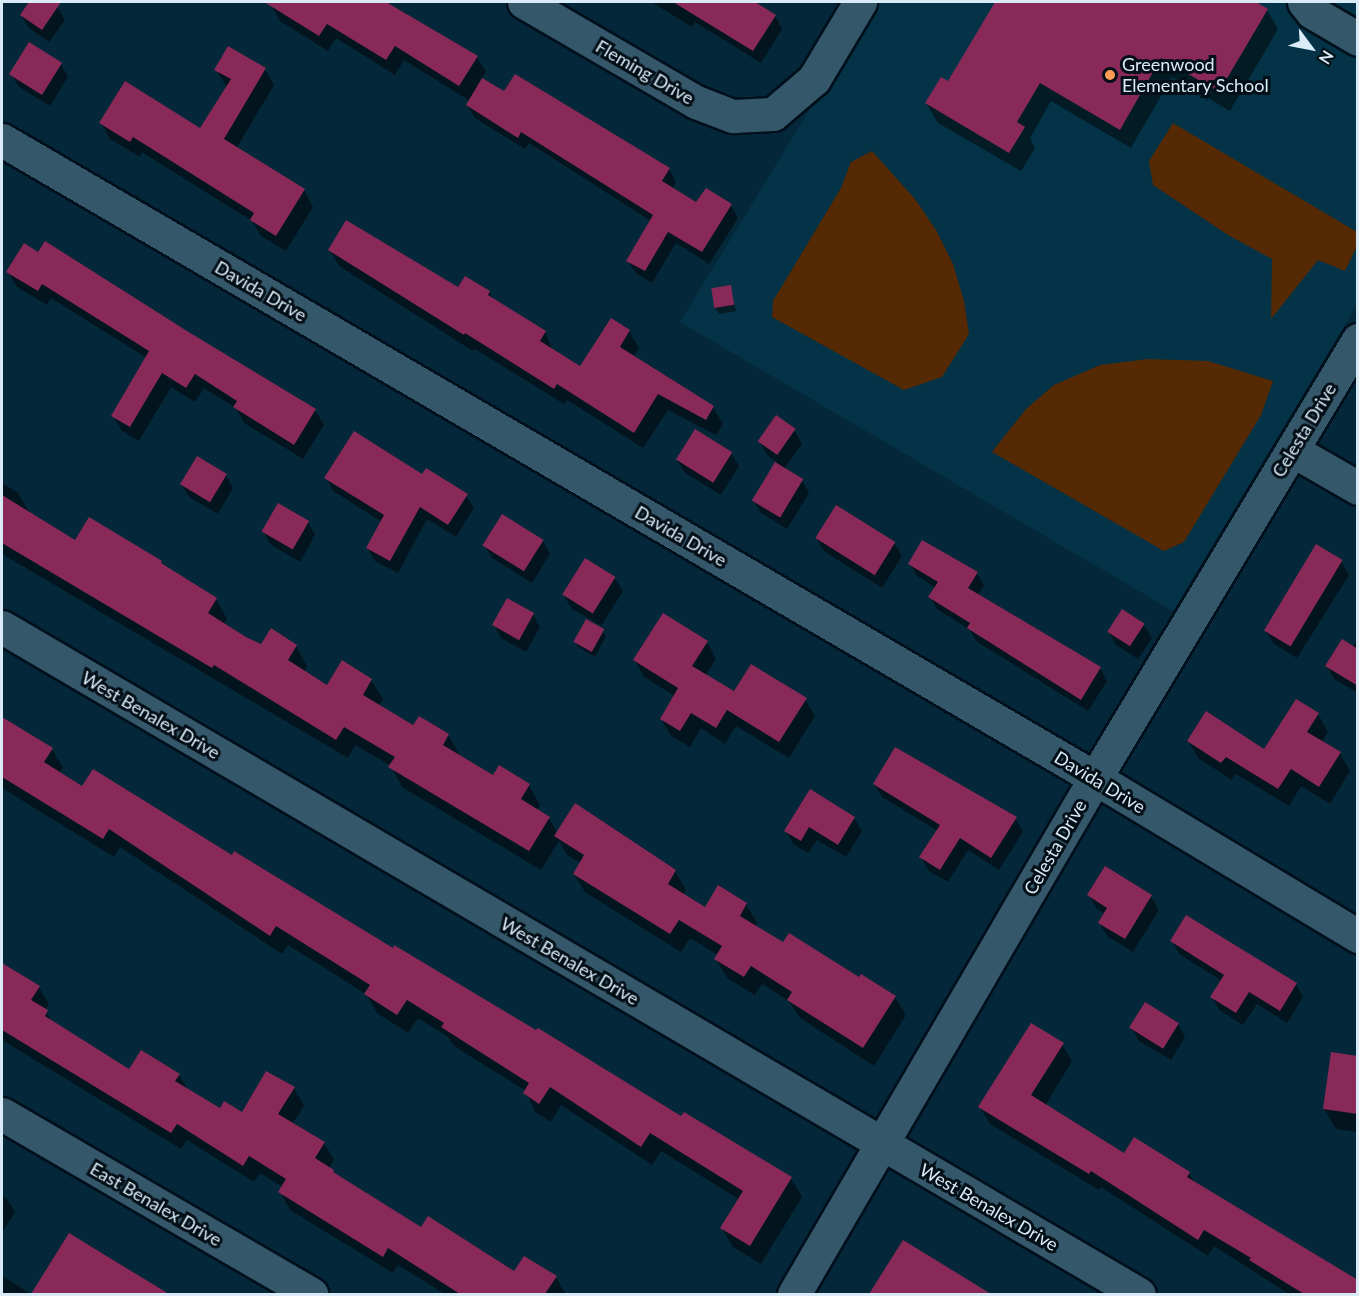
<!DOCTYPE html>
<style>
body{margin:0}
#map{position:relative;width:1359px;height:1296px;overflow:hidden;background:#042839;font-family:Lato,sans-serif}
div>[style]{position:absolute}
.built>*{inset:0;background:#043347}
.green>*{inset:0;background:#552904}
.shadow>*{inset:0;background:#0007}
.building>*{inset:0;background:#882958;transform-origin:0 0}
.roads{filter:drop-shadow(2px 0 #00101c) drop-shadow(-2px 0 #00101c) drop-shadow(0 2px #00101c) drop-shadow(0 -2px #00101c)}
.minor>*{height:33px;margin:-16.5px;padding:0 16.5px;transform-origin:16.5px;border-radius:16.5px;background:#35576a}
.dots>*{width:16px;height:16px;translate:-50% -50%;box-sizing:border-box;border:3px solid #030f17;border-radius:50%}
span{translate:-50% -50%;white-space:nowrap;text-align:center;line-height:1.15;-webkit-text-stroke:6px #030f17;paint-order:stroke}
.poi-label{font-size:18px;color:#d9ebf7}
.left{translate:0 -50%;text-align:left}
.street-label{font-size:18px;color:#d9ebf7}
.frame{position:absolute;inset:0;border:3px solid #d9ebf7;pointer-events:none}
.north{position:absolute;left:1281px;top:18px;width:60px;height:60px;-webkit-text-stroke:4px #030f17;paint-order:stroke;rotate:122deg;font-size:16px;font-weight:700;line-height:24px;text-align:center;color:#d9ebf7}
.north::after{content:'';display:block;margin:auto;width:21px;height:27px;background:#d9ebf7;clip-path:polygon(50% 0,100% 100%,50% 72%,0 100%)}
</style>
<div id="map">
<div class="built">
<i style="clip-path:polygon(875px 2px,1357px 2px,1357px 305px,1173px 611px,680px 322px)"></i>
</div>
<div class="green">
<i style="clip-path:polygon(1173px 123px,1357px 232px,1357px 246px,1345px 271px,1318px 260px,1271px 319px,1272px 259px,1228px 235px,1153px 185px,1149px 161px)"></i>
<i style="clip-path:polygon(872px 151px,915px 199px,936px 230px,953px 264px,964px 301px,969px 334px,942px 377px,904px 390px,772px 317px,773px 301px,841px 188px,851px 162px)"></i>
<i style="clip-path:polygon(1148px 359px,1208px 361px,1273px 381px,1261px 415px,1184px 542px,1164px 551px,992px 452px,1026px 409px,1054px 385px,1100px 365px)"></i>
</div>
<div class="shadow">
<i style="clip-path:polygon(31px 2px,49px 2px,57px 7px,65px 20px,49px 42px,29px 28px,21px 15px)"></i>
<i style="clip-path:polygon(273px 2px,382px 2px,477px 57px,486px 72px,481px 79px,504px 93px,669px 169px,676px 182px,672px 189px,697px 204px,731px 205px,738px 218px,709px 264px,676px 243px,652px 283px,636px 273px,628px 261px,651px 221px,529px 143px,525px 149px,475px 118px,467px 105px,470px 101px,404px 60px,395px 75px,336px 38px,328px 51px,280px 21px,271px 5px)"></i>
<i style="clip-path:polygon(651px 2px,752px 2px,775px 16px,782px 29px,761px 63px,695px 22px,692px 27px)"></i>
<i style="clip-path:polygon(997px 2px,1253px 2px,1267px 10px,1278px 29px,1230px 111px,1172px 77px,1131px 148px,1051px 101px,1030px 138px,1035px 148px,1021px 171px,938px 123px,926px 103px,948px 83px)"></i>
<i style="clip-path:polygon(61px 64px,68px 77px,50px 106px,19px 87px,11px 74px)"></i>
<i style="clip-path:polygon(265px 69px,274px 85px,236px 149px,304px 190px,313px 207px,286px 251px,261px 236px,252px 221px,142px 152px,140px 157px,110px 139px,101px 123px,200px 131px,227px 87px,216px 70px)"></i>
<i style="clip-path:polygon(330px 250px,458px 289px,489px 292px,494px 301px,545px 332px,553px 351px,581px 368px,629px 331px,639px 348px,633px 357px,713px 407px,723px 424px,716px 435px,668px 410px,643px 448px,567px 400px,564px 404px,475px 349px,473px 351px,339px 266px)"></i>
<i style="clip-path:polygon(8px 272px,186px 333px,315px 410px,324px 425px,303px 459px,244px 423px,236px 408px,204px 388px,195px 402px,171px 387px,139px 441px,122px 431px,113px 416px,147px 358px,51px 298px,47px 305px,17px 287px)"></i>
<i style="clip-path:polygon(730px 287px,736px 311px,719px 314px,715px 308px)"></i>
<i style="clip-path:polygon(695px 431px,731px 453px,739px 466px,721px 495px,685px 473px,677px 460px)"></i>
<i style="clip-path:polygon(795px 431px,802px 444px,784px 469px,802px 480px,809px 493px,787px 529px,761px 513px,753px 500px,777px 462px,767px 455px,760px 442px)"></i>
<i style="clip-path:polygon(226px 475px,233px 488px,218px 514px,189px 497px,181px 484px)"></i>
<i style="clip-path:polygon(423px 476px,466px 495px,474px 508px,456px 537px,427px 519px,398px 573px,375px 561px,367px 548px,382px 522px,333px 491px,326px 478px)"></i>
<i style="clip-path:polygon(2px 483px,18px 493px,30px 514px,75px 543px,216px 599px,227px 619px,224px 624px,262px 646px,296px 646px,307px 666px,304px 672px,328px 687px,371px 680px,383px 699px,379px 706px,414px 727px,448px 735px,460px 755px,493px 777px,529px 785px,540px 805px,537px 811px,549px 818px,558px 834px,675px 871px,686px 890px,683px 895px,705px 909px,746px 904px,757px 923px,755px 927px,783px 944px,895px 997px,906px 1015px,874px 1066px,800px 1018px,789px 1001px,762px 984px,755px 995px,727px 978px,716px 959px,718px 955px,690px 938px,681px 952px,585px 892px,574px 874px,581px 863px,567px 855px,559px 841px,541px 870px,402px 787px,391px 766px,355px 745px,348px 758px,2px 554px)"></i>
<i style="clip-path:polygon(308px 522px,315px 535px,300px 562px,270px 544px,263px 531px)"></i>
<i style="clip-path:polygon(816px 538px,894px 543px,902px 556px,882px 588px,824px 551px)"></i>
<i style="clip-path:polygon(543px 541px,550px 554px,532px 583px,492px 558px,484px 545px)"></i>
<i style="clip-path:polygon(1342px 562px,1349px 575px,1297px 658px,1274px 644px,1266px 631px)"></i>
<i style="clip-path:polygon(910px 564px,977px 573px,984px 586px,978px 595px,1100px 668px,1107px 681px,1088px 711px,976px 641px,970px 630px,937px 609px,930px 597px,936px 588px,917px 576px)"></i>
<i style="clip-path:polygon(615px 578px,623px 591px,601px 626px,571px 608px,564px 595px)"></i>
<i style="clip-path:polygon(533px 614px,540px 627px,526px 652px,501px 638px,494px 625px)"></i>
<i style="clip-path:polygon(1144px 625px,1152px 638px,1138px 659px,1116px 645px,1109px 632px)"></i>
<i style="clip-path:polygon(602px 630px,606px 636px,595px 657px,578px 647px,575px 641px)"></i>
<i style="clip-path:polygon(1358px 639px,1358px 693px,1334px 679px,1327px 666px,1352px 647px)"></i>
<i style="clip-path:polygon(707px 642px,716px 659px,706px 675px,735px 693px,805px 699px,815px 716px,789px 758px,736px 726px,725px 744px,701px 728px,690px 747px,671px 736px,661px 719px,675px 696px,644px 677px,635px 660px)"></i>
<i style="clip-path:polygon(1318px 714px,1328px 732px,1322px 742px,1340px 753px,1350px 771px,1330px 804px,1301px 786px,1289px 806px,1236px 774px,1232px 780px,1199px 759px,1188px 741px,1265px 751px)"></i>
<i style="clip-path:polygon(2px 718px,52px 749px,63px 768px,59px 773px,83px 788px,232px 857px,681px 1118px,791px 1178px,802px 1197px,761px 1264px,733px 1247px,722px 1228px,740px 1200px,661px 1151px,652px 1165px,561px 1105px,551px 1122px,535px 1112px,526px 1091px,454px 1046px,448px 1037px,418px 1018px,408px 1033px,377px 1013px,366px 994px,288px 945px,282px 954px,120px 847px,114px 857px,2px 788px)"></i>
<i style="clip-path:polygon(874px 784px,1015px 818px,1023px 832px,999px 870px,968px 850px,948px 882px,929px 871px,921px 857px,938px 831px,882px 797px)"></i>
<i style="clip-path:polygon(811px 791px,854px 818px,862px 831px,846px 857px,817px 840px,808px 853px,793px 844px,786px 831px)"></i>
<i style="clip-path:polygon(1106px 868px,1151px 897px,1159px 910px,1133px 952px,1107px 936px,1099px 923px,1105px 914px,1096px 908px,1089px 895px)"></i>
<i style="clip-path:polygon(1172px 941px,1296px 984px,1303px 997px,1287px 1023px,1257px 1004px,1243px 1025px,1219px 1010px,1212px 997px,1222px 981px,1179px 954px)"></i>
<i style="clip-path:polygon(2px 964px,39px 987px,49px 1004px,45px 1010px,54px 1024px,130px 1071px,179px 1075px,188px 1090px,220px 1110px,242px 1114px,294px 1088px,304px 1106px,292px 1124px,324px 1143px,334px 1160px,329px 1168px,336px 1175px,421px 1229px,515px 1273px,556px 1277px,566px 1294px,445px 1294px,398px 1265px,393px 1273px,290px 1210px,280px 1192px,283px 1187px,260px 1173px,254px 1182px,187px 1140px,181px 1149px,2px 1040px)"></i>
<i style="clip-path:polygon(1178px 1024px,1185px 1037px,1171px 1060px,1139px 1041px,1131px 1028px)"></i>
<i style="clip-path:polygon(1062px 1044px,1072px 1061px,1045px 1106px,1124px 1155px,1189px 1173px,1195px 1184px,1358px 1283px,1358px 1294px,1289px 1294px,1214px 1246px,1208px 1256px,1101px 1187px,1099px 1190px,990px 1124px,980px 1107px)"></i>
<i style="clip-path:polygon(1358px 1057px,1358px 1132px,1336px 1129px,1324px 1109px)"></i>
<i style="clip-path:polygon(2px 1196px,7px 1199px,15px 1212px,2px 1233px)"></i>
<i style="clip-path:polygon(70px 1235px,166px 1294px,40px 1294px,37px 1288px)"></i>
<i style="clip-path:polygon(904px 1242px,990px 1294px,871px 1294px)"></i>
<i style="clip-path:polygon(2px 1276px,28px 1292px,30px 1294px,2px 1294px)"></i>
</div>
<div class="building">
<i style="clip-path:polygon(29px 2px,61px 2px,42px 30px,20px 15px)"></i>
<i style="clip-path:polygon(264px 2px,386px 2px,478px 56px,459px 86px,395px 46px,386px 60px,327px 24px,319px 36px)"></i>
<i style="clip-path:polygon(673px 2px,755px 2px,776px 15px,753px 51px)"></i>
<i style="clip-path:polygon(995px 2px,1256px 2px,1268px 9px,1219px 92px,1161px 58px,1120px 130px,1040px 83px,1017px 122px,1025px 127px,1009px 153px,925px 103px,941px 77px,948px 81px)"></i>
<i style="left:29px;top:42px;width:39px;height:38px;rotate:32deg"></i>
<i style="clip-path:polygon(228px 46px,266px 68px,224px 139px,305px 189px,276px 236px,250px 220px,254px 213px,133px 137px,130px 142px,99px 123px,125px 81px,200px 128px,231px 79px,214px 70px)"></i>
<i style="clip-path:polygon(515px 74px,670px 168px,662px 181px,696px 202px,706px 188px,732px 204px,702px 252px,668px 232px,645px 271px,626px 261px,653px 215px,521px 132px,518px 138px,466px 105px,482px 78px,504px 91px)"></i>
<i style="clip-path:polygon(346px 220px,458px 287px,465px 276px,490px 291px,488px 295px,546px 331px,540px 341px,580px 366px,611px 318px,630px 330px,620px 347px,714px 406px,706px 420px,658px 394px,634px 433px,557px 384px,554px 389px,465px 333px,464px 335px,328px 250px)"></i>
<i style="clip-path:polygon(45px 241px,187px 331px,316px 409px,294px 445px,233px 407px,237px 401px,195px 374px,186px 388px,162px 373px,130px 427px,111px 416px,149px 351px,42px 284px,38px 291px,6px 272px,24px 243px,38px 252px)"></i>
<i style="left:731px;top:285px;width:20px;height:20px;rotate:81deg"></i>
<i style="left:776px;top:415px;width:24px;height:32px;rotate:35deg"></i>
<i style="left:695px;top:429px;width:44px;height:36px;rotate:32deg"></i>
<i style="clip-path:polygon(354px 431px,422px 474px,426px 468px,468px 494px,448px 525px,420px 507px,390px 561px,366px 548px,384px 515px,324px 478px)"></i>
<i style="left:197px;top:456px;width:35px;height:33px;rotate:31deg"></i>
<i style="left:775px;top:462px;width:33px;height:45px;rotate:31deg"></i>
<i style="clip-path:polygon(2px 495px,75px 540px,89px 517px,162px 561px,161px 563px,217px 598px,208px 613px,246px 637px,261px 644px,271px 628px,297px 645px,288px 660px,327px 685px,342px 660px,372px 679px,363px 695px,413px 725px,419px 716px,449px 734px,443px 745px,493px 775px,499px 765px,530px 784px,521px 799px,550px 817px,529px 851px,388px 767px,395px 757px,344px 727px,336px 740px,214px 665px,212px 668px,2px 543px)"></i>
<i style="left:278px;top:503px;width:36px;height:33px;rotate:30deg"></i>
<i style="left:836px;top:505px;width:70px;height:39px;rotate:32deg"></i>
<i style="left:502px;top:514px;width:49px;height:37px;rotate:32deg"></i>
<i style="clip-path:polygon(922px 540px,978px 572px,968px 588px,1101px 667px,1081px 700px,967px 628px,970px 623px,928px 597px,938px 582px,908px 564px)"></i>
<i style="left:1316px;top:544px;width:31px;height:101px;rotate:31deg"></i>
<i style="left:585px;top:558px;width:36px;height:43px;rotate:32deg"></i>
<i style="left:507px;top:598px;width:31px;height:31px;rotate:29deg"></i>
<i style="left:1122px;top:609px;width:27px;height:27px;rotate:33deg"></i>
<i style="clip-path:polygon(663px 613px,708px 641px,692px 666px,734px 691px,751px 664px,807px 698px,779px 742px,727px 710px,716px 728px,691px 713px,680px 731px,660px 719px,678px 688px,633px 660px)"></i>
<i style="left:586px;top:619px;width:21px;height:26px;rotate:29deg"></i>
<i style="clip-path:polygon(1342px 639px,1358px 649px,1358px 686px,1325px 666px)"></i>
<i style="clip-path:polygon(1296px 699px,1319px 713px,1307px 732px,1341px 752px,1319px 787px,1291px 769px,1278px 789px,1226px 757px,1221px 763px,1187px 741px,1206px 711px,1264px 749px)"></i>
<i style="clip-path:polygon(2px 717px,53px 748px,44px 762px,82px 786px,93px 769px,232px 855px,234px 851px,393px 948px,394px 945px,536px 1030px,538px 1028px,681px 1116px,684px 1112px,792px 1177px,750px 1246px,720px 1228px,743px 1191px,650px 1133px,641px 1147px,550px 1087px,539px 1104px,523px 1093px,529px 1083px,441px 1027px,444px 1023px,407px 1000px,397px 1015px,364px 994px,370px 985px,276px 926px,270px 936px,109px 829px,103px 839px,2px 777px)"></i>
<i style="clip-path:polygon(895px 747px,1017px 817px,991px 858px,960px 838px,940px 870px,919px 857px,940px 825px,873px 784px)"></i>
<i style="clip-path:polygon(810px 789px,855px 817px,838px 845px,809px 827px,801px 841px,784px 831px)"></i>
<i style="clip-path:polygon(575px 803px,676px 870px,668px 884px,705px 907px,718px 885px,747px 903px,740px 916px,783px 942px,789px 933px,859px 977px,861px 974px,896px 996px,863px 1048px,787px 1000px,792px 992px,751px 966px,744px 977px,714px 959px,722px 946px,679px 920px,670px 934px,573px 874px,584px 855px,554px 836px)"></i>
<i style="clip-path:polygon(1105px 866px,1152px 895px,1125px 939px,1098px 923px,1107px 908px,1087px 895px)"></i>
<i style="clip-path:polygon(1186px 915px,1297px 983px,1280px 1011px,1249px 992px,1236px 1013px,1210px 997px,1224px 975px,1170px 941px)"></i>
<i style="clip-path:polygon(2px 963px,40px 986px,31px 1000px,48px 1010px,45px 1016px,129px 1069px,141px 1050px,180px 1074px,175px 1081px,220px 1108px,224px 1101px,242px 1112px,266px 1071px,295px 1087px,278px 1114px,325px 1142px,315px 1158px,334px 1170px,333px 1172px,421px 1227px,428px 1216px,514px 1271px,524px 1256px,557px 1276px,545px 1294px,460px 1294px,388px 1248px,383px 1257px,278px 1192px,286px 1179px,249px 1156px,243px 1166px,177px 1124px,171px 1133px,2px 1030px)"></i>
<i style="left:1145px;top:1002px;width:40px;height:30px;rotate:32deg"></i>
<i style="clip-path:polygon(1031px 1023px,1064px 1043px,1031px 1095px,1124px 1153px,1134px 1137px,1190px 1172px,1187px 1177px,1358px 1280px,1358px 1294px,1304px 1294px,1249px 1260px,1251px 1258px,1204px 1230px,1198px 1240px,1091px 1171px,1089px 1174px,978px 1107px)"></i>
<i style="clip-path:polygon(1331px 1052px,1358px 1056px,1358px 1114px,1323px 1109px)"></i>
<i style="clip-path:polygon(69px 1233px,113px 1260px,169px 1294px,31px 1294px)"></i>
<i style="clip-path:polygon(903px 1240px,939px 1262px,991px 1294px,869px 1294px)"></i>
</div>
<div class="roads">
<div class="minor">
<i style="left:524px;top:2px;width:199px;rotate:30.2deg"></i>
<i style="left:696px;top:102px;width:40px;rotate:21deg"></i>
<i style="left:733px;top:116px;width:40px;rotate:-2.9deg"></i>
<i style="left:773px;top:114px;width:54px;rotate:-40.5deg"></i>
<i style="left:814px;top:79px;width:90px;rotate:-59.1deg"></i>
<i style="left:1304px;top:2px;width:13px;rotate:51deg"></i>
<i style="left:1312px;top:12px;width:53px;rotate:30.4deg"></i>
<i style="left:2px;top:140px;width:1266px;rotate:30.27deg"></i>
<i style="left:1095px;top:778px;width:307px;rotate:31deg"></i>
<i style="left:1292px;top:450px;width:76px;rotate:29.9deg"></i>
<i style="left:2px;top:627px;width:1318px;rotate:30.4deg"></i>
<i style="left:2px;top:1114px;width:358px;rotate:30.2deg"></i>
<i style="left:794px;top:1294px;width:597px;rotate:-59.74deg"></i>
<i style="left:1095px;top:778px;width:511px;rotate:-59.02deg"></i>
</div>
</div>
<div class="dots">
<i style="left:1110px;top:75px;background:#fe9c57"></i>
</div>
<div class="poi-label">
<span class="left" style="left:1122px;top:75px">Greenwood<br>Elementary School</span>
</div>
<div class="street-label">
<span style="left:645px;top:72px;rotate:30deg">Fleming Drive</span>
<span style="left:261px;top:291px;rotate:30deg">Davida Drive</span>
<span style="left:1304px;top:430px;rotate:-59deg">Celesta Drive</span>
<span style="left:681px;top:536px;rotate:30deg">Davida Drive</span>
<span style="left:151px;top:715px;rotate:30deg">West Benalex Drive</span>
<span style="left:1100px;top:782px;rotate:31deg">Davida Drive</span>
<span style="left:1055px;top:847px;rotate:-60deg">Celesta Drive</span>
<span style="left:570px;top:961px;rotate:30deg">West Benalex Drive</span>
<span style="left:156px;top:1204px;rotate:30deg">East Benalex Drive</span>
<span style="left:989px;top:1207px;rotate:30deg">West Benalex Drive</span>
</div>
<div class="frame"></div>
<div class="north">N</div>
</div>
